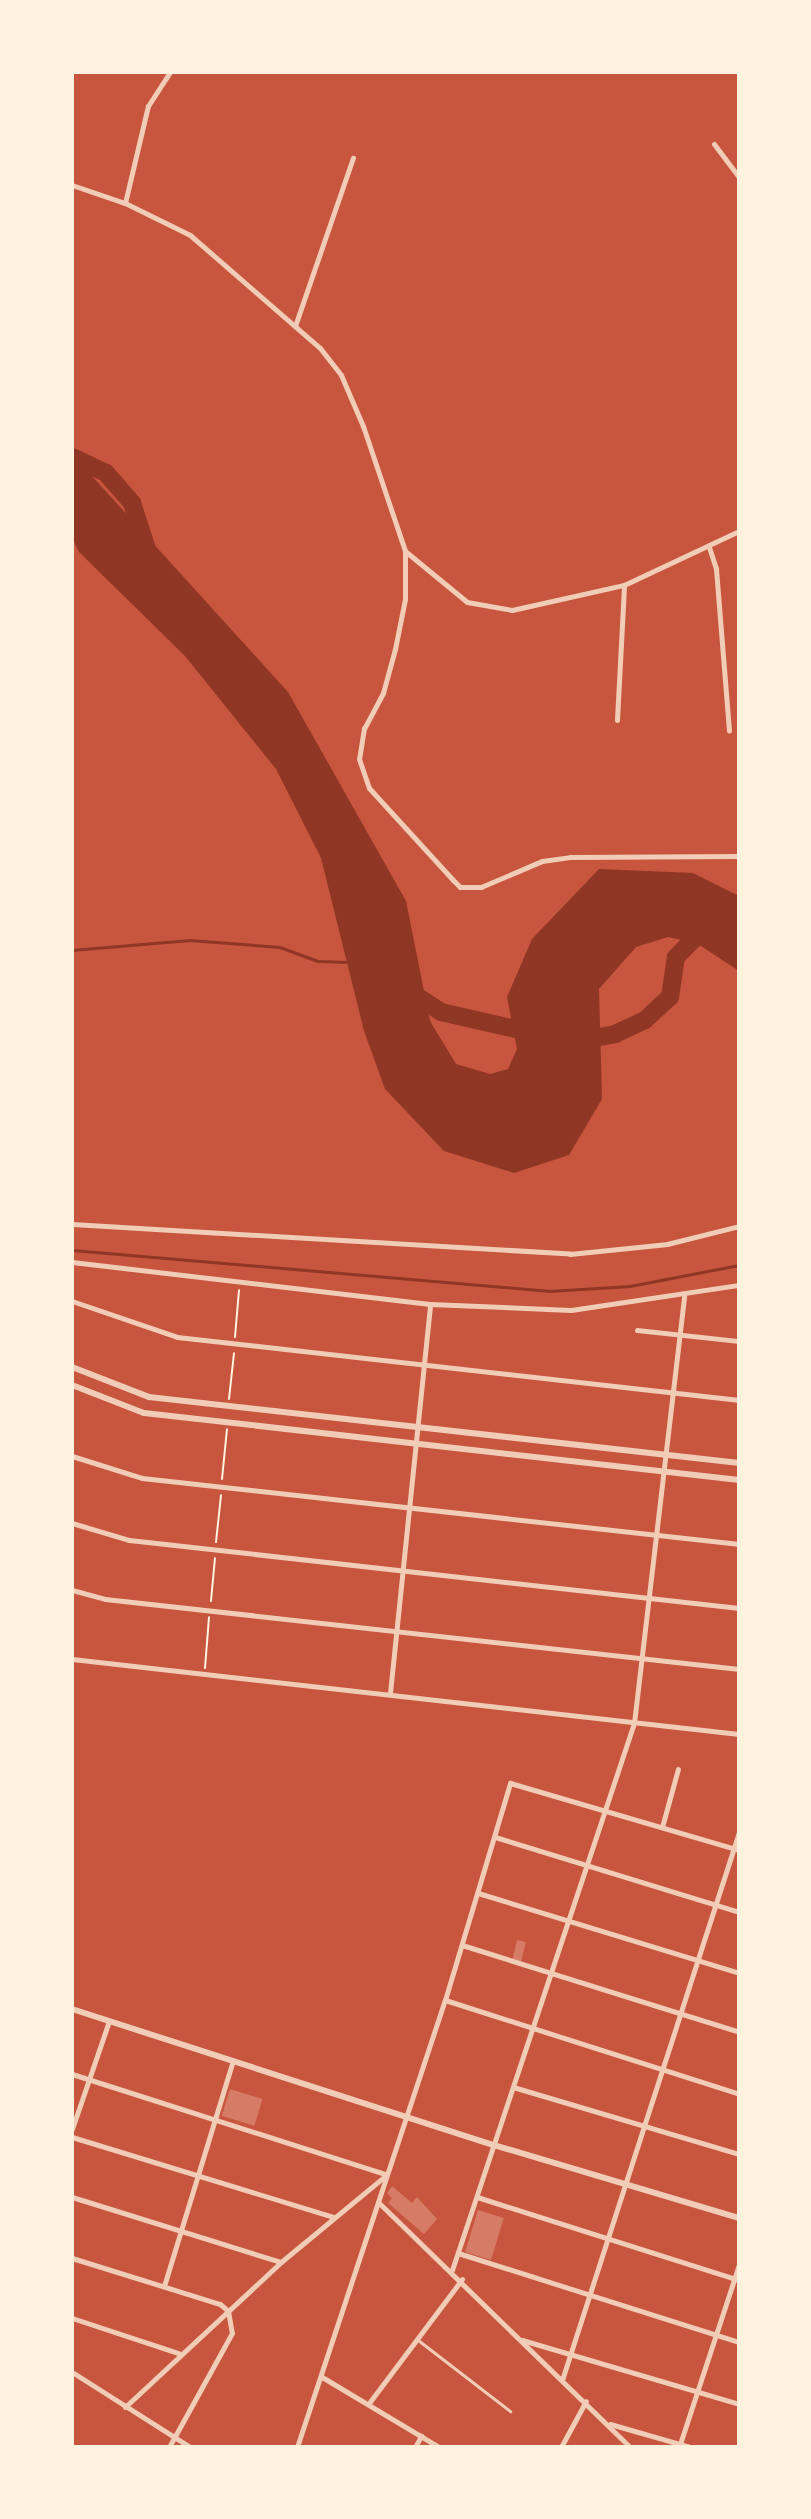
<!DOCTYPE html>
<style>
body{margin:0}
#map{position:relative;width:811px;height:2519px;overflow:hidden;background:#c8553d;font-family:"Work Sans",sans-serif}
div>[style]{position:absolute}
.water>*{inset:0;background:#8f3625}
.stream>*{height:2.5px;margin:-1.25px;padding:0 1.25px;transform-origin:1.25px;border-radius:1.25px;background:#8f3625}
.river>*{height:18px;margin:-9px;padding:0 9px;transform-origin:9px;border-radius:9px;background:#8f3625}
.building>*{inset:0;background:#d67c66;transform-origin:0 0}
.path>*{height:2px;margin:-1px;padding:0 1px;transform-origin:1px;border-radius:1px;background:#fff3e0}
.service>*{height:2.5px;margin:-1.25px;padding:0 1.25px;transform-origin:1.25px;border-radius:1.25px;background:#f1ccb7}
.minor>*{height:5px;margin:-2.5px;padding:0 2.5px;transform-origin:2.5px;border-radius:2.5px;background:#f1ccb7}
.tertiary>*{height:6px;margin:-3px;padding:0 3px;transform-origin:3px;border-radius:3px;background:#f1ccb7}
span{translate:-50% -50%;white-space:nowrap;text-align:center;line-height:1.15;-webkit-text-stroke:5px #fff3e0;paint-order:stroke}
.frame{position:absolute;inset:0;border:74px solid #fff3e0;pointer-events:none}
</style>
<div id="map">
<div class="water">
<i style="clip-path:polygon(72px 454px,288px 692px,406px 901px,430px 1021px,456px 1064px,490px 1074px,508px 1069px,517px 1049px,507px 997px,532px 939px,599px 869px,693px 873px,739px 896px,739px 971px,698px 944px,668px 937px,636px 947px,599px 989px,602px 1099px,569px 1155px,514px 1173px,444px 1151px,385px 1089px,364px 1031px,321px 858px,276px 769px,185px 656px,79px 552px,72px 538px)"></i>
</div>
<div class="stream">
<i style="left:72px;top:950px;width:118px;rotate:-4.8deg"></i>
<i style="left:190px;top:940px;width:90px;rotate:4.4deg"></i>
<i style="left:280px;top:947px;width:40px;rotate:20.2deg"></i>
<i style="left:318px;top:961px;width:30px;rotate:2deg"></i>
<i style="left:72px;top:1250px;width:479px;rotate:4.9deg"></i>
<i style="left:549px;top:1291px;width:81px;rotate:-3.5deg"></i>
<i style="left:630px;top:1286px;width:111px;rotate:-10.9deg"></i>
</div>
<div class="river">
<i style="left:72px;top:457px;width:38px;rotate:25deg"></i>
<i style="left:106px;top:473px;width:40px;rotate:49deg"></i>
<i style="left:132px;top:503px;width:52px;rotate:71.9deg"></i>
<i style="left:406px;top:989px;width:42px;rotate:33.3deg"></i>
<i style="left:441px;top:1012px;width:98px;rotate:12.9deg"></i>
<i style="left:577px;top:1041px;width:39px;rotate:-10deg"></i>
<i style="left:615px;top:1034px;width:33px;rotate:-25deg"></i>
<i style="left:645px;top:1020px;width:34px;rotate:-43deg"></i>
<i style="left:670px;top:997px;width:40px;rotate:-81.5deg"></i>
<i style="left:676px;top:957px;width:28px;rotate:-45deg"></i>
<i style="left:696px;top:937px;width:25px;rotate:-27deg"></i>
<i style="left:718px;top:926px;width:22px;rotate:13deg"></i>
</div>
<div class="building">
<i style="left:517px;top:1940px;width:9px;height:21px;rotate:13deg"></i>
<i style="left:230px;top:2089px;width:34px;height:28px;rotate:17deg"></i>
<i style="clip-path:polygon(392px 2186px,412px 2203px,417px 2197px,437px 2219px,424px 2234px,388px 2203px,392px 2198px,387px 2193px)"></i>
<i style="left:478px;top:2210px;width:27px;height:44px;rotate:17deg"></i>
</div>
<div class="path">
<i style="left:235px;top:1337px;width:47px;rotate:-85.1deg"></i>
<i style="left:229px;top:1399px;width:46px;rotate:-83.8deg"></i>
<i style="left:222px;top:1479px;width:50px;rotate:-84.3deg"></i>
<i style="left:216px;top:1542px;width:47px;rotate:-83.9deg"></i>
<i style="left:211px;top:1601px;width:43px;rotate:-84.7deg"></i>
<i style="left:205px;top:1668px;width:51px;rotate:-85.5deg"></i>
</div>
<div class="service">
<i style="left:417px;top:2339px;width:118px;rotate:37.7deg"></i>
</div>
<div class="minor">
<i style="left:714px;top:144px;width:41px;rotate:52.9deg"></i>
<i style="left:72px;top:185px;width:56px;rotate:18.8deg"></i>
<i style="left:125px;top:203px;width:72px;rotate:26.2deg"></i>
<i style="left:190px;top:235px;width:172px;rotate:41deg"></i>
<i style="left:320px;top:348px;width:34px;rotate:52deg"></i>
<i style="left:341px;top:375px;width:56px;rotate:66.7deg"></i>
<i style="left:363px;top:426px;width:132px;rotate:71.4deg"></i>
<i style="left:405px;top:551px;width:80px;rotate:39.4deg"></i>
<i style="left:467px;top:602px;width:46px;rotate:10.1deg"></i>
<i style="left:512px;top:610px;width:115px;rotate:-12.6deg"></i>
<i style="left:624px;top:585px;width:127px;rotate:-25.2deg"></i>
<i style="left:125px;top:203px;width:100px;rotate:-76.7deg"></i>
<i style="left:148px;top:106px;width:40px;rotate:-57.1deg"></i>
<i style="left:295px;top:326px;width:178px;rotate:-71deg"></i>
<i style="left:709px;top:547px;width:23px;rotate:72deg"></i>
<i style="left:716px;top:569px;width:162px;rotate:85.4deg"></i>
<i style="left:405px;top:551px;width:48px;rotate:90deg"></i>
<i style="left:405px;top:599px;width:51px;rotate:101.3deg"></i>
<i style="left:395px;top:649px;width:46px;rotate:105.3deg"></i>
<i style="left:383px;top:693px;width:40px;rotate:118deg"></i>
<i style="left:364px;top:728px;width:31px;rotate:99deg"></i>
<i style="left:359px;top:759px;width:31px;rotate:71deg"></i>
<i style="left:369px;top:788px;width:125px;rotate:47.6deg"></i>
<i style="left:453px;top:880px;width:10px;rotate:45deg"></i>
<i style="left:460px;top:887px;width:21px"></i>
<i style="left:481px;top:887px;width:66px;rotate:-23.1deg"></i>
<i style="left:542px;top:861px;width:28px;rotate:-8deg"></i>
<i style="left:570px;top:857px;width:169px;rotate:-0.3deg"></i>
<i style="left:617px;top:720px;width:135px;rotate:-87deg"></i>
<i style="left:72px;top:1224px;width:499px;rotate:3.4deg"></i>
<i style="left:570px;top:1254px;width:98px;rotate:-5.9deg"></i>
<i style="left:667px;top:1244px;width:74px;rotate:-14deg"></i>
<i style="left:72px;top:1262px;width:360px;rotate:6.7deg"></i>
<i style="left:430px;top:1304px;width:141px;rotate:2.4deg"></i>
<i style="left:571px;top:1310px;width:170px;rotate:-8.5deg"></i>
<i style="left:72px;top:1301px;width:111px;rotate:18.9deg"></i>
<i style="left:177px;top:1337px;width:566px;rotate:6.4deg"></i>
<i style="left:637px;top:1330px;width:103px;rotate:6.2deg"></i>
<i style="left:72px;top:1456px;width:73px;rotate:17.4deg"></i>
<i style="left:142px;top:1478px;width:601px;rotate:6.31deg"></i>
<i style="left:72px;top:1523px;width:59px;rotate:16.6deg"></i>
<i style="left:129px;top:1540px;width:614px;rotate:6.36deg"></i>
<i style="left:72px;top:1590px;width:34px;rotate:15deg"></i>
<i style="left:105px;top:1599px;width:638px;rotate:6.3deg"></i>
<i style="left:72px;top:1659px;width:671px;rotate:6.42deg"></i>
<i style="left:390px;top:1693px;width:391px;rotate:-84.1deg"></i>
<i style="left:662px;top:1827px;width:60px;rotate:-74.6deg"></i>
<i style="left:495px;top:1837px;width:255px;rotate:17.1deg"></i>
<i style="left:478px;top:1893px;width:273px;rotate:17deg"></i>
<i style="left:462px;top:1945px;width:290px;rotate:17.4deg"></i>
<i style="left:445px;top:2000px;width:309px;rotate:17.7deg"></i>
<i style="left:72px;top:2074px;width:329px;rotate:17.7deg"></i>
<i style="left:513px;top:2087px;width:236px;rotate:16.5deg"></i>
<i style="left:72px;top:2129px;width:114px;rotate:-71.1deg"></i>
<i style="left:72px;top:2137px;width:273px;rotate:17deg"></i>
<i style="left:72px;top:2197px;width:219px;rotate:17.3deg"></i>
<i style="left:477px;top:2197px;width:275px;rotate:17.6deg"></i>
<i style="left:378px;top:2202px;width:351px;rotate:44.2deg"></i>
<i style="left:458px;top:2253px;width:295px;rotate:17.6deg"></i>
<i style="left:72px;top:2258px;width:155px;rotate:17.3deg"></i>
<i style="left:220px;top:2304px;width:11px;rotate:41deg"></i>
<i style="left:228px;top:2311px;width:22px;rotate:80deg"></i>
<i style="left:232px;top:2333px;width:130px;rotate:118.9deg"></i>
<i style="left:452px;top:2270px;width:576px;rotate:-71.6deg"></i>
<i style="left:634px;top:1723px;width:430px;rotate:-83.3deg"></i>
<i style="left:164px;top:2286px;width:236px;rotate:-73deg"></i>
<i style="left:72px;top:2318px;width:112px;rotate:18.3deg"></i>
<i style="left:522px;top:2340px;width:226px;rotate:16.4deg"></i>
<i style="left:72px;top:2372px;width:140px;rotate:32.4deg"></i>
<i style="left:322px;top:2377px;width:136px;rotate:30.9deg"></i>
<i style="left:562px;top:2380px;width:576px;rotate:-72.1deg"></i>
<i style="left:369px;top:2403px;width:155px;rotate:-53.1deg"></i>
<i style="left:125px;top:2407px;width:213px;rotate:-42.9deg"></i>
<i style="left:281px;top:2262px;width:136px;rotate:-39.6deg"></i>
<i style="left:610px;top:2424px;width:83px;rotate:16deg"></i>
<i style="left:297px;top:2447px;width:471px;rotate:-71.7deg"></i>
<i style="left:445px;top:2000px;width:227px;rotate:-73.3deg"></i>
<i style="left:510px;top:1783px;width:239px;rotate:16.3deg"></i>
<i style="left:415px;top:2447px;width:13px;rotate:-61deg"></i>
<i style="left:561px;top:2447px;width:52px;rotate:-61.5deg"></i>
<i style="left:679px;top:2447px;width:193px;rotate:-71.8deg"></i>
</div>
<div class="tertiary">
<i style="left:72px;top:1367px;width:83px;rotate:21.3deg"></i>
<i style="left:149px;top:1397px;width:594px;rotate:6.38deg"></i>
<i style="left:72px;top:1385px;width:77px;rotate:21.3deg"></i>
<i style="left:144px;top:1413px;width:599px;rotate:6.42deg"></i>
<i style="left:72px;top:2009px;width:443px;rotate:17.9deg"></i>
<i style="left:494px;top:2145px;width:256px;rotate:16.6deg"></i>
</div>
<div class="frame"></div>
</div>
